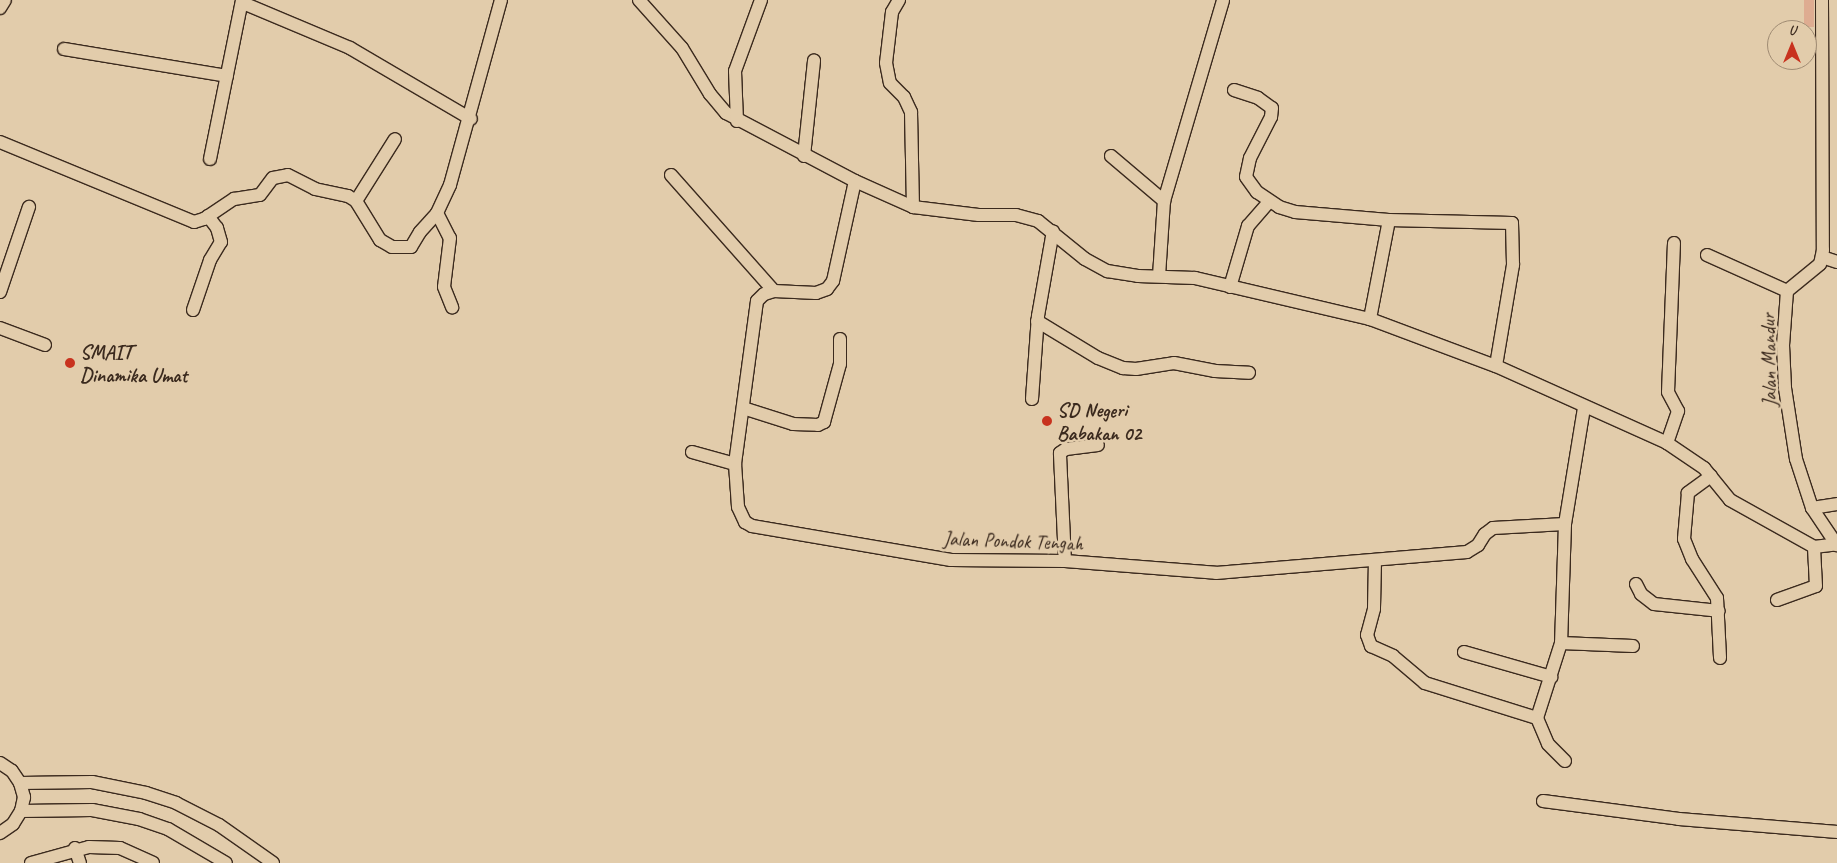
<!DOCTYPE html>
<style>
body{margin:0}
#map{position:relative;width:1837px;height:863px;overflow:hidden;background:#e2ccab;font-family:Caveat,sans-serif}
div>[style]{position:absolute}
.building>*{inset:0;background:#deac91;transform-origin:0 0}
.roads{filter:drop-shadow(1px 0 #3b2a1e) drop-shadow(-1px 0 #3b2a1e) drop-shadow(0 1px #3b2a1e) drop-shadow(0 -1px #3b2a1e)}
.street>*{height:12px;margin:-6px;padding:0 6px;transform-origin:6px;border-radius:6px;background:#e2ccab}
.dots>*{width:14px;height:14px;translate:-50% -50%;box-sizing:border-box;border:2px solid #e2ccab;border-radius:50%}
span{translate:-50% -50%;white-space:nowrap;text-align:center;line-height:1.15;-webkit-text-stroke:5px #e2ccab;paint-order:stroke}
.poi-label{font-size:20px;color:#3b2a1e;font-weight:700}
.left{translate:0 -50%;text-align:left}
.street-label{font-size:20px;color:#3b2a1e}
.north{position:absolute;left:1767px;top:20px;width:50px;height:50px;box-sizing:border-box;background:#e2ccab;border:1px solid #9f8b73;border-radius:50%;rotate:0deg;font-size:14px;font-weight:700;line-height:20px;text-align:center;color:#3b2a1e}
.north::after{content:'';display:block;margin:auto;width:18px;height:22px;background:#c8321e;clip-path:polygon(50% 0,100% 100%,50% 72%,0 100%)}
</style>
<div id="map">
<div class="building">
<i style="left:1804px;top:0;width:10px;height:27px"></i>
</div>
<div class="roads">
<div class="street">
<i style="left:639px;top:0;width:64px;rotate:48.1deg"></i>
<i style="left:682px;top:48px;width:54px;rotate:58.7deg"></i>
<i style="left:710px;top:94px;width:25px;rotate:50deg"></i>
<i style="left:726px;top:113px;width:146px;rotate:27.8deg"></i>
<i style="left:855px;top:181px;width:64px;rotate:24.1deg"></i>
<i style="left:913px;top:207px;width:66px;rotate:6.9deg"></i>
<i style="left:979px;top:215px;width:37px"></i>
<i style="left:1016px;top:215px;width:23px;rotate:15deg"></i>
<i style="left:1038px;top:221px;width:60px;rotate:39deg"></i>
<i style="left:1085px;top:259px;width:25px;rotate:29deg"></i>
<i style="left:1107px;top:271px;width:31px;rotate:9deg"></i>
<i style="left:1138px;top:276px;width:57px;rotate:2deg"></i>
<i style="left:1195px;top:278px;width:180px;rotate:13.2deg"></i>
<i style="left:1370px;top:319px;width:134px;rotate:20.5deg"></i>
<i style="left:1496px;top:366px;width:188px;rotate:24.2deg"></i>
<i style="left:1667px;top:443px;width:45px;rotate:34deg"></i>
<i style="left:1704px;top:468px;width:41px;rotate:50.9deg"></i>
<i style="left:1730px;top:500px;width:96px;rotate:29.2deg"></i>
<i style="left:1814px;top:547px;width:23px;rotate:-7deg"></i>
<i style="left:899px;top:0;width:14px;rotate:120deg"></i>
<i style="left:892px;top:12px;width:51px;rotate:96.7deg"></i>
<i style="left:886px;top:63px;width:20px;rotate:79deg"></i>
<i style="left:890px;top:83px;width:20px;rotate:45deg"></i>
<i style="left:904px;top:97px;width:17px;rotate:65deg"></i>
<i style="left:911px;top:112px;width:95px;rotate:88.8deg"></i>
<i style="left:1822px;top:0;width:250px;rotate:89.8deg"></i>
<i style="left:1823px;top:250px;width:14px;rotate:102deg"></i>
<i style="left:1820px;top:264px;width:43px;rotate:140.7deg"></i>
<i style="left:1787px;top:291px;width:54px;rotate:94.2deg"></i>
<i style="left:1783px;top:345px;width:43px;rotate:87.3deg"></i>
<i style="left:1785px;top:388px;width:72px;rotate:81.2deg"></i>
<i style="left:1796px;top:459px;width:52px;rotate:71.9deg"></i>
<i style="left:1812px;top:508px;width:45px;rotate:56deg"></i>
<i style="left:243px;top:3px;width:116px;rotate:22.8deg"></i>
<i style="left:350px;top:48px;width:140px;rotate:30.4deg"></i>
<i style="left:0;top:8px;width:9px;rotate:-58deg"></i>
<i style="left:64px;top:49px;width:165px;rotate:9.4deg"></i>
<i style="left:1234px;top:90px;width:25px;rotate:18deg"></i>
<i style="left:1258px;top:98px;width:17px;rotate:36deg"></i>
<i style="left:1272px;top:108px;width:9px;rotate:96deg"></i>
<i style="left:1271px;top:117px;width:46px;rotate:117.1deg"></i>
<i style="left:1250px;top:158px;width:19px;rotate:102deg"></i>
<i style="left:1246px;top:177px;width:19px;rotate:54deg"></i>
<i style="left:1257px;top:192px;width:27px;rotate:34deg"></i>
<i style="left:1279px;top:207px;width:17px;rotate:17deg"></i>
<i style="left:1295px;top:212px;width:94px;rotate:4.9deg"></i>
<i style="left:1389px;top:220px;width:101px;rotate:100.9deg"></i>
<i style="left:737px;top:121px;width:50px;rotate:-92.3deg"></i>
<i style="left:735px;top:71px;width:76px;rotate:-69.9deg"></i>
<i style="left:0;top:142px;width:210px;rotate:22.4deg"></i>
<i style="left:194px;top:222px;width:10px;rotate:-17deg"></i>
<i style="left:204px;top:219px;width:36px;rotate:-34deg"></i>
<i style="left:234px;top:199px;width:26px;rotate:-9deg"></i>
<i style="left:260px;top:195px;width:21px;rotate:-53deg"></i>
<i style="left:273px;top:178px;width:15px;rotate:-11deg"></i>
<i style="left:288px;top:175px;width:30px;rotate:27deg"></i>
<i style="left:315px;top:189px;width:34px;rotate:12deg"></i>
<i style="left:348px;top:196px;width:9px;rotate:32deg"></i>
<i style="left:356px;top:201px;width:46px;rotate:58.4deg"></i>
<i style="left:380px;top:240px;width:14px;rotate:30deg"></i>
<i style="left:392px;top:247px;width:19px"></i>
<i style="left:411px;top:247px;width:17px;rotate:-59deg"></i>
<i style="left:420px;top:232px;width:25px;rotate:-48deg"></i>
<i style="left:437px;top:213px;width:31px;rotate:-65deg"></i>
<i style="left:450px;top:185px;width:192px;rotate:-74.6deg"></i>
<i style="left:804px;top:156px;width:96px;rotate:-84deg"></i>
<i style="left:1111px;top:156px;width:70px;rotate:40.3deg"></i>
<i style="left:210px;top:159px;width:162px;rotate:-78.6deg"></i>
<i style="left:671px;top:175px;width:155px;rotate:48.4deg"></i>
<i style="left:855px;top:181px;width:102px;rotate:102.4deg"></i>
<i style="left:833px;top:281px;width:10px;rotate:127deg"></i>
<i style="left:827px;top:289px;width:12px;rotate:160deg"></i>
<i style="left:816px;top:293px;width:42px;rotate:-177.3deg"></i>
<i style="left:774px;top:291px;width:10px;rotate:163deg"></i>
<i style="left:764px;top:294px;width:10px;rotate:135deg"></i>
<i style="left:757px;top:301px;width:164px;rotate:97.7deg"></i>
<i style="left:735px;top:464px;width:43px;rotate:86deg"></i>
<i style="left:738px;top:507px;width:17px;rotate:65deg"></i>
<i style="left:745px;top:522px;width:8px;rotate:30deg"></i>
<i style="left:752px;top:526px;width:202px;rotate:9.7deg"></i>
<i style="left:951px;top:560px;width:114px;rotate:0.5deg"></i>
<i style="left:1065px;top:561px;width:151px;rotate:4.5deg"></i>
<i style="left:1216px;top:573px;width:252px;rotate:-4.8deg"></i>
<i style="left:1467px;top:552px;width:13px;rotate:-32deg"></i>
<i style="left:1478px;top:545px;width:13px;rotate:-58deg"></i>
<i style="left:1485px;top:534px;width:10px;rotate:-37deg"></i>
<i style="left:1493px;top:528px;width:72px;rotate:-3.2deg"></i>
<i style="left:1565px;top:524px;width:118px;rotate:-80.7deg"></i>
<i style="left:356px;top:201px;width:73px;rotate:-57.8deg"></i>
<i style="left:437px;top:213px;width:28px;rotate:63deg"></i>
<i style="left:450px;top:238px;width:49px;rotate:97deg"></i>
<i style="left:444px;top:287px;width:22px;rotate:68deg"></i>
<i style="left:1389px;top:220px;width:123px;rotate:1.4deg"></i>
<i style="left:1512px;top:223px;width:42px;rotate:88.6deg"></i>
<i style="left:1513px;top:265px;width:102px;rotate:99.6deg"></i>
<i style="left:1707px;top:255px;width:88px;rotate:24.2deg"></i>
<i style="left:1822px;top:257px;width:16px;rotate:18deg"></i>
<i style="left:1159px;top:276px;width:75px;rotate:-86.2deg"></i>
<i style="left:1164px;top:201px;width:209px;rotate:-73.6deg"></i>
<i style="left:1230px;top:287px;width:64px;rotate:-73.6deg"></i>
<i style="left:1248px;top:226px;width:32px;rotate:-49deg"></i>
<i style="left:0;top:292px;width:90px;rotate:-71.2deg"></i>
<i style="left:193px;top:310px;width:53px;rotate:-71.2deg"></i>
<i style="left:210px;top:260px;width:21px;rotate:-59deg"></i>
<i style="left:221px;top:242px;width:15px;rotate:-106deg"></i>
<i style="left:217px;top:228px;width:15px;rotate:-127deg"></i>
<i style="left:1037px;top:321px;width:71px;rotate:31.2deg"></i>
<i style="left:1098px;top:358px;width:27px;rotate:22deg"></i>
<i style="left:1123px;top:368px;width:13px;rotate:4deg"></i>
<i style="left:1136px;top:369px;width:38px;rotate:-9deg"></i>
<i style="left:1174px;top:363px;width:42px;rotate:11deg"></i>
<i style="left:1215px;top:371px;width:34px;rotate:3deg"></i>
<i style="left:0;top:328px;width:48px;rotate:20.7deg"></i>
<i style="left:1032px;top:399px;width:83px;rotate:-85.9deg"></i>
<i style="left:1038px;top:316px;width:86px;rotate:-80deg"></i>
<i style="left:743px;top:408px;width:52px;rotate:17.7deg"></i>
<i style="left:793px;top:424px;width:25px;rotate:2deg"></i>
<i style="left:818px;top:425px;width:7px;rotate:-27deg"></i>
<i style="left:824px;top:422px;width:60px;rotate:-74.6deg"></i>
<i style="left:840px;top:364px;width:25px;rotate:-90deg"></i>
<i style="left:1667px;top:443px;width:34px;rotate:-71deg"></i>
<i style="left:1678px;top:411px;width:21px;rotate:-118deg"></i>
<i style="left:1668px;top:392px;width:149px;rotate:-87.7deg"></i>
<i style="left:692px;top:452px;width:45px;rotate:15.6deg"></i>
<i style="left:1711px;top:476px;width:29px;rotate:144deg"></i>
<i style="left:1688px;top:493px;width:46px;rotate:95deg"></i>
<i style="left:1684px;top:539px;width:22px;rotate:68deg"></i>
<i style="left:1692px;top:559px;width:46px;rotate:57.3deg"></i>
<i style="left:1717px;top:598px;width:60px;rotate:87.1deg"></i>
<i style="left:1812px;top:508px;width:25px;rotate:-9deg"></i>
<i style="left:1565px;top:524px;width:119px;rotate:91.9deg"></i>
<i style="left:1561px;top:643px;width:79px;rotate:107.7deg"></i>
<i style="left:1537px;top:718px;width:28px;rotate:67deg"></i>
<i style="left:1548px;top:744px;width:24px;rotate:45deg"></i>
<i style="left:1375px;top:560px;width:49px;rotate:91.2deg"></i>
<i style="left:1374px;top:609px;width:27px;rotate:105deg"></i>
<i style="left:1367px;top:635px;width:12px;rotate:70deg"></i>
<i style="left:1371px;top:646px;width:24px;rotate:24deg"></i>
<i style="left:1393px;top:656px;width:42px;rotate:40.2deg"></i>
<i style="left:1425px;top:683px;width:117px;rotate:17.4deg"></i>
<i style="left:1065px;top:561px;width:108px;rotate:-92.7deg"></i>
<i style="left:1060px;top:453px;width:7px;rotate:-34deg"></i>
<i style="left:1066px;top:449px;width:32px;rotate:-7deg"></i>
<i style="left:1636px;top:584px;width:11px;rotate:63deg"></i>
<i style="left:1641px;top:594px;width:16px;rotate:38deg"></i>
<i style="left:1654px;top:604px;width:65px;rotate:6.1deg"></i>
<i style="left:1777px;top:600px;width:41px;rotate:-19.7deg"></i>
<i style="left:1816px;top:586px;width:39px;rotate:-93deg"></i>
<i style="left:1561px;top:643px;width:72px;rotate:2.4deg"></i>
<i style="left:1464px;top:652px;width:91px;rotate:16deg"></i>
<i style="left:0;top:763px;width:14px;rotate:34deg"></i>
<i style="left:12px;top:771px;width:14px;rotate:56deg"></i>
<i style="left:20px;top:783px;width:15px;rotate:74deg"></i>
<i style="left:24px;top:797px;width:14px;rotate:102deg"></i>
<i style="left:21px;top:811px;width:15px;rotate:122deg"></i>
<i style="left:13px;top:824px;width:16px;rotate:145deg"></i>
<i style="left:20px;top:783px;width:72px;rotate:-0.8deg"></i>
<i style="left:92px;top:782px;width:55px;rotate:11.5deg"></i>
<i style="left:146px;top:793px;width:32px;rotate:18deg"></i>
<i style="left:176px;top:803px;width:48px;rotate:27.1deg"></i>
<i style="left:219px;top:825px;width:66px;rotate:35.1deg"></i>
<i style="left:1543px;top:801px;width:137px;rotate:7.5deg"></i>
<i style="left:1679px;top:819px;width:159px;rotate:4.7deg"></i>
<i style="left:21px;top:811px;width:71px;rotate:-0.8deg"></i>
<i style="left:92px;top:810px;width:48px;rotate:10.8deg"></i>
<i style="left:139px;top:819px;width:31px;rotate:19deg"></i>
<i style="left:168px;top:829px;width:67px;rotate:30.4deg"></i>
<i style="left:75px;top:848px;width:16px;rotate:72deg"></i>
<i style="left:31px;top:863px;width:60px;rotate:-15.4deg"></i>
<i style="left:89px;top:847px;width:31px;rotate:2deg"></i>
<i style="left:120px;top:848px;width:36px;rotate:24deg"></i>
</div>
</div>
<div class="dots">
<i style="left:70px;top:363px;background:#c8321e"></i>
<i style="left:1047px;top:421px;background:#c8321e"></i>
</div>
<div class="poi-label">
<span class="left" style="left:80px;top:364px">SMAIT<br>Dinamika Umat</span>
<span class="left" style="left:1057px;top:422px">SD Negeri<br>Babakan 02</span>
</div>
<div class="street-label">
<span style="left:1769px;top:360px;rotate:-91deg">Jalan Mandur</span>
<span style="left:1013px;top:541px;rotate:2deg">Jalan Pondok Tengah</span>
</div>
<div class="north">U</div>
</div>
